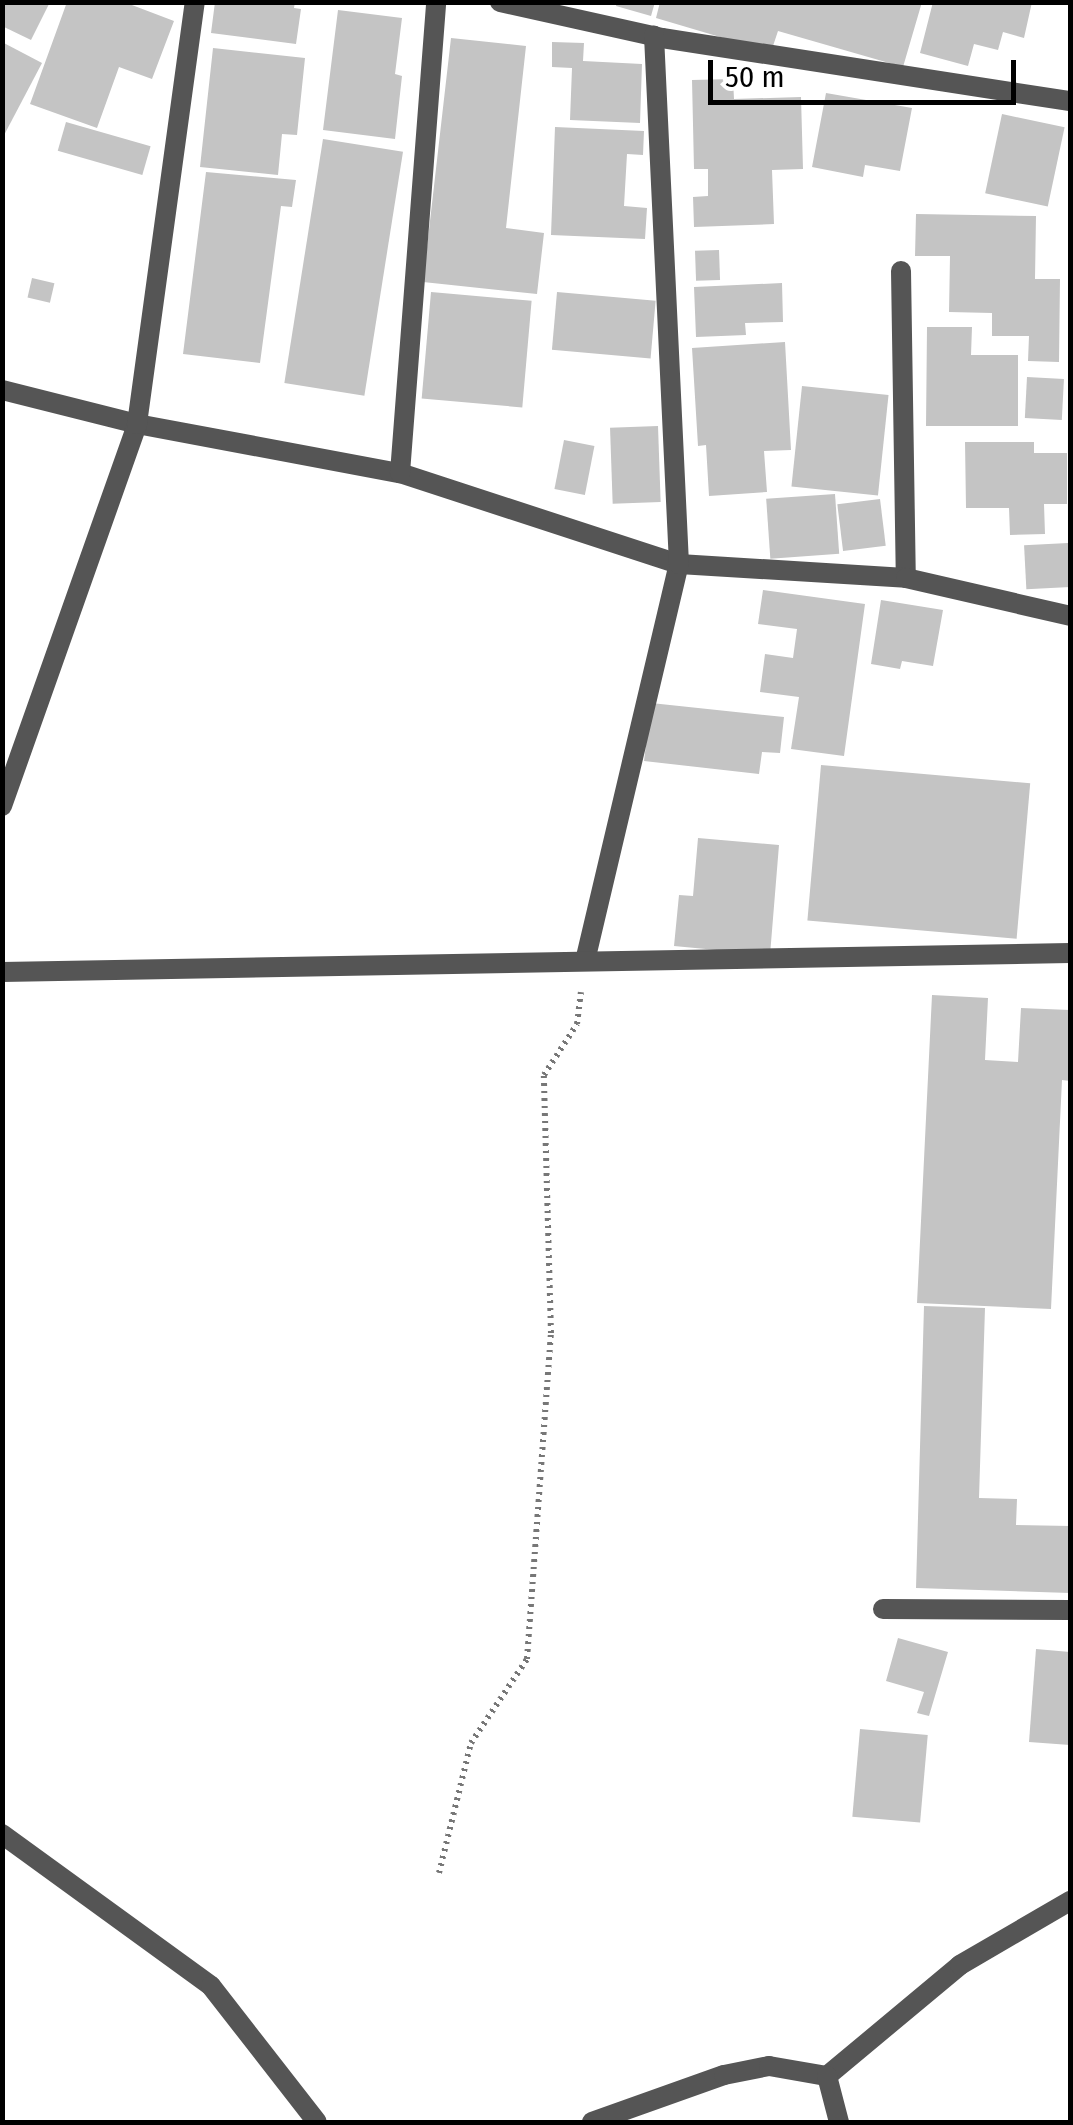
<!DOCTYPE html>
<style>
body{margin:0}
#map{position:relative;width:1073px;height:2125px;overflow:hidden;background:#fff;font-family:"Fira Sans Condensed",sans-serif}
div>[style]{position:absolute}
.building>*{inset:0;background:#c4c4c4;transform-origin:0 0}
.path>*{height:6px;margin-top:-3px;transform-origin:0;background:repeating-linear-gradient(90deg,#777 0 2.5px,transparent 0 7.5px)}
.minor>*{height:20px;margin:-10px;padding:0 10px;transform-origin:10px;border-radius:10px;background:#555}
.tertiary>*{height:20px;margin:-10px;padding:0 10px;transform-origin:10px;border-radius:10px;background:#555}
span{translate:-50% -50%;white-space:nowrap;text-align:center;line-height:1.15;-webkit-text-stroke:10px #fff;paint-order:stroke}
.frame{position:absolute;inset:0;border:5px solid #000;pointer-events:none}
.scale{position:absolute;left:708px;top:60px;width:308px;height:45px;box-sizing:border-box;border:5px solid #000;border-top:0;padding-left:12px;font-size:30px;line-height:35px;white-space:nowrap;color:#000;-webkit-text-stroke:8px #fff;paint-order:stroke}
</style>
<div id="map">
<div class="building">
<i style="clip-path:polygon(2px 2px,50px 2px,31px 40px,2px 26px)"></i>
<i style="clip-path:polygon(67px 2px,124px 2px,174px 21px,152px 79px,119px 67px,97px 128px,30px 104px)"></i>
<i style="clip-path:polygon(215px 2px,295px 2px,294px 8px,301px 9px,296px 44px,211px 33px)"></i>
<i style="clip-path:polygon(617px 2px,655px 2px,651px 16px,616px 6px)"></i>
<i style="clip-path:polygon(660px 2px,922px 2px,903px 67px,778px 31px,771px 52px,656px 18px)"></i>
<i style="clip-path:polygon(933px 2px,1032px 2px,1024px 38px,1003px 32px,998px 50px,974px 44px,968px 66px,920px 53px)"></i>
<i style="clip-path:polygon(338px 10px,402px 18px,395px 74px,402px 76px,395px 139px,323px 130px)"></i>
<i style="clip-path:polygon(451px 38px,526px 46px,506px 228px,544px 233px,537px 294px,423px 282px)"></i>
<i style="clip-path:polygon(2px 42px,42px 63px,2px 139px)"></i>
<i style="clip-path:polygon(552px 42px,584px 43px,583px 61px,642px 64px,640px 123px,570px 120px,572px 68px,552px 67px)"></i>
<i style="clip-path:polygon(213px 48px,305px 58px,297px 135px,282px 134px,278px 175px,200px 167px)"></i>
<i style="clip-path:polygon(733px 79px,734px 99px,801px 97px,803px 169px,772px 170px,774px 224px,694px 227px,693px 197px,708px 196px,708px 169px,694px 169px,692px 80px)"></i>
<i style="clip-path:polygon(826px 93px,912px 108px,900px 171px,865px 165px,863px 177px,812px 167px)"></i>
<i style="left:1002px;top:114px;width:64px;height:81px;rotate:12deg"></i>
<i style="left:66px;top:122px;width:88px;height:30px;rotate:16deg"></i>
<i style="clip-path:polygon(555px 127px,644px 131px,643px 155px,627px 154px,624px 206px,647px 208px,645px 239px,551px 235px)"></i>
<i style="left:323px;top:139px;width:81px;height:247px;rotate:9deg"></i>
<i style="clip-path:polygon(206px 172px,296px 180px,292px 207px,281px 206px,260px 363px,183px 354px)"></i>
<i style="clip-path:polygon(916px 214px,1036px 216px,1035px 279px,1060px 279px,1059px 362px,1028px 361px,1029px 336px,992px 336px,992px 313px,949px 312px,950px 256px,915px 256px)"></i>
<i style="left:719px;top:250px;width:30px;height:24px;rotate:88deg"></i>
<i style="left:32px;top:278px;width:23px;height:20px;rotate:13deg"></i>
<i style="clip-path:polygon(782px 283px,783px 322px,745px 323px,746px 335px,696px 337px,694px 287px)"></i>
<i style="left:431px;top:292px;width:101px;height:107px;rotate:5deg"></i>
<i style="left:557px;top:292px;width:99px;height:58px;rotate:5deg"></i>
<i style="clip-path:polygon(927px 327px,972px 327px,971px 355px,1018px 355px,1018px 426px,926px 426px)"></i>
<i style="clip-path:polygon(785px 342px,791px 450px,764px 451px,767px 492px,709px 496px,706px 445px,698px 446px,692px 348px)"></i>
<i style="left:1027px;top:377px;width:37px;height:41px;rotate:3deg"></i>
<i style="left:802px;top:386px;width:87px;height:101px;rotate:6deg"></i>
<i style="left:658px;top:426px;width:76px;height:48px;rotate:88deg"></i>
<i style="left:564px;top:440px;width:31px;height:50px;rotate:11deg"></i>
<i style="clip-path:polygon(965px 442px,1034px 442px,1034px 453px,1067px 453px,1067px 504px,1044px 504px,1045px 534px,1010px 535px,1009px 508px,966px 508px)"></i>
<i style="left:835px;top:494px;width:60px;height:69px;rotate:86deg"></i>
<i style="left:880px;top:499px;width:47px;height:43px;rotate:83deg"></i>
<i style="left:1068px;top:543px;width:44px;height:44px;rotate:87deg"></i>
<i style="clip-path:polygon(763px 590px,865px 604px,844px 756px,791px 749px,799px 697px,760px 692px,765px 654px,793px 658px,797px 629px,758px 624px)"></i>
<i style="clip-path:polygon(881px 600px,943px 610px,933px 666px,902px 661px,900px 669px,871px 664px)"></i>
<i style="clip-path:polygon(651px 703px,784px 717px,780px 753px,762px 752px,759px 774px,644px 761px)"></i>
<i style="left:821px;top:765px;width:210px;height:156px;rotate:5deg"></i>
<i style="clip-path:polygon(698px 838px,779px 845px,770px 955px,674px 946px,679px 895px,693px 896px)"></i>
<i style="clip-path:polygon(932px 995px,988px 998px,985px 1060px,1018px 1062px,1021px 1008px,1070px 1010px,1070px 1081px,1062px 1080px,1051px 1309px,917px 1303px)"></i>
<i style="clip-path:polygon(924px 1306px,985px 1308px,979px 1498px,1017px 1499px,1016px 1525px,1070px 1526px,1070px 1593px,916px 1588px)"></i>
<i style="clip-path:polygon(898px 1638px,948px 1652px,929px 1716px,917px 1713px,924px 1692px,886px 1681px)"></i>
<i style="clip-path:polygon(1036px 1649px,1070px 1652px,1070px 1745px,1029px 1742px)"></i>
<i style="left:860px;top:1729px;width:68px;height:88px;rotate:5deg"></i>
</div>
<div class="path">
<i style="left:439px;top:1873px;width:134px;rotate:-76.2deg"></i>
<i style="left:471px;top:1743px;width:101px;rotate:-56.3deg"></i>
<i style="left:527px;top:1659px;width:327px;rotate:-85.8deg"></i>
<i style="left:551px;top:1333px;width:258px;rotate:-91.6deg"></i>
<i style="left:544px;top:1075px;width:61px;rotate:-57.1deg"></i>
<i style="left:577px;top:1024px;width:32px;rotate:-83deg"></i>
</div>
<div class="minor">
<i style="left:500px;top:2px;width:166px;rotate:12.5deg"></i>
<i style="left:662px;top:38px;width:413px;rotate:8.8deg"></i>
<i style="left:901px;top:271px;width:307px;rotate:89.1deg"></i>
<i style="left:2px;top:390px;width:139px;rotate:14.1deg"></i>
<i style="left:137px;top:424px;width:268px;rotate:10.6deg"></i>
<i style="left:400px;top:473px;width:293px;rotate:18.1deg"></i>
<i style="left:679px;top:564px;width:227px;rotate:3.5deg"></i>
<i style="left:906px;top:578px;width:168px;rotate:13deg"></i>
<i style="left:400px;top:473px;width:472px;rotate:-85.6deg"></i>
<i style="left:585px;top:961px;width:408px;rotate:-76.7deg"></i>
<i style="left:679px;top:564px;width:529px;rotate:-92.71deg"></i>
<i style="left:2px;top:972px;width:1068px;rotate:-1.02deg"></i>
<i style="left:883px;top:1609px;width:187px;rotate:0.3deg"></i>
<i style="left:827px;top:2076px;width:173px;rotate:-39.8deg"></i>
<i style="left:960px;top:1965px;width:127px;rotate:-30.2deg"></i>
</div>
<div class="tertiary">
<i style="left:2px;top:806px;width:405px;rotate:-70.5deg"></i>
<i style="left:137px;top:424px;width:426px;rotate:-82.2deg"></i>
<i style="left:2px;top:1834px;width:258px;rotate:36deg"></i>
<i style="left:211px;top:1986px;width:172px;rotate:52.1deg"></i>
<i style="left:592px;top:2122px;width:140px;rotate:-19.6deg"></i>
<i style="left:724px;top:2075px;width:46px;rotate:-11.3deg"></i>
<i style="left:769px;top:2066px;width:59px;rotate:9.8deg"></i>
<i style="left:827px;top:2076px;width:48px;rotate:75.4deg"></i>
</div>
<div class="frame"></div>
<div class="scale">50 m</div>
</div>
